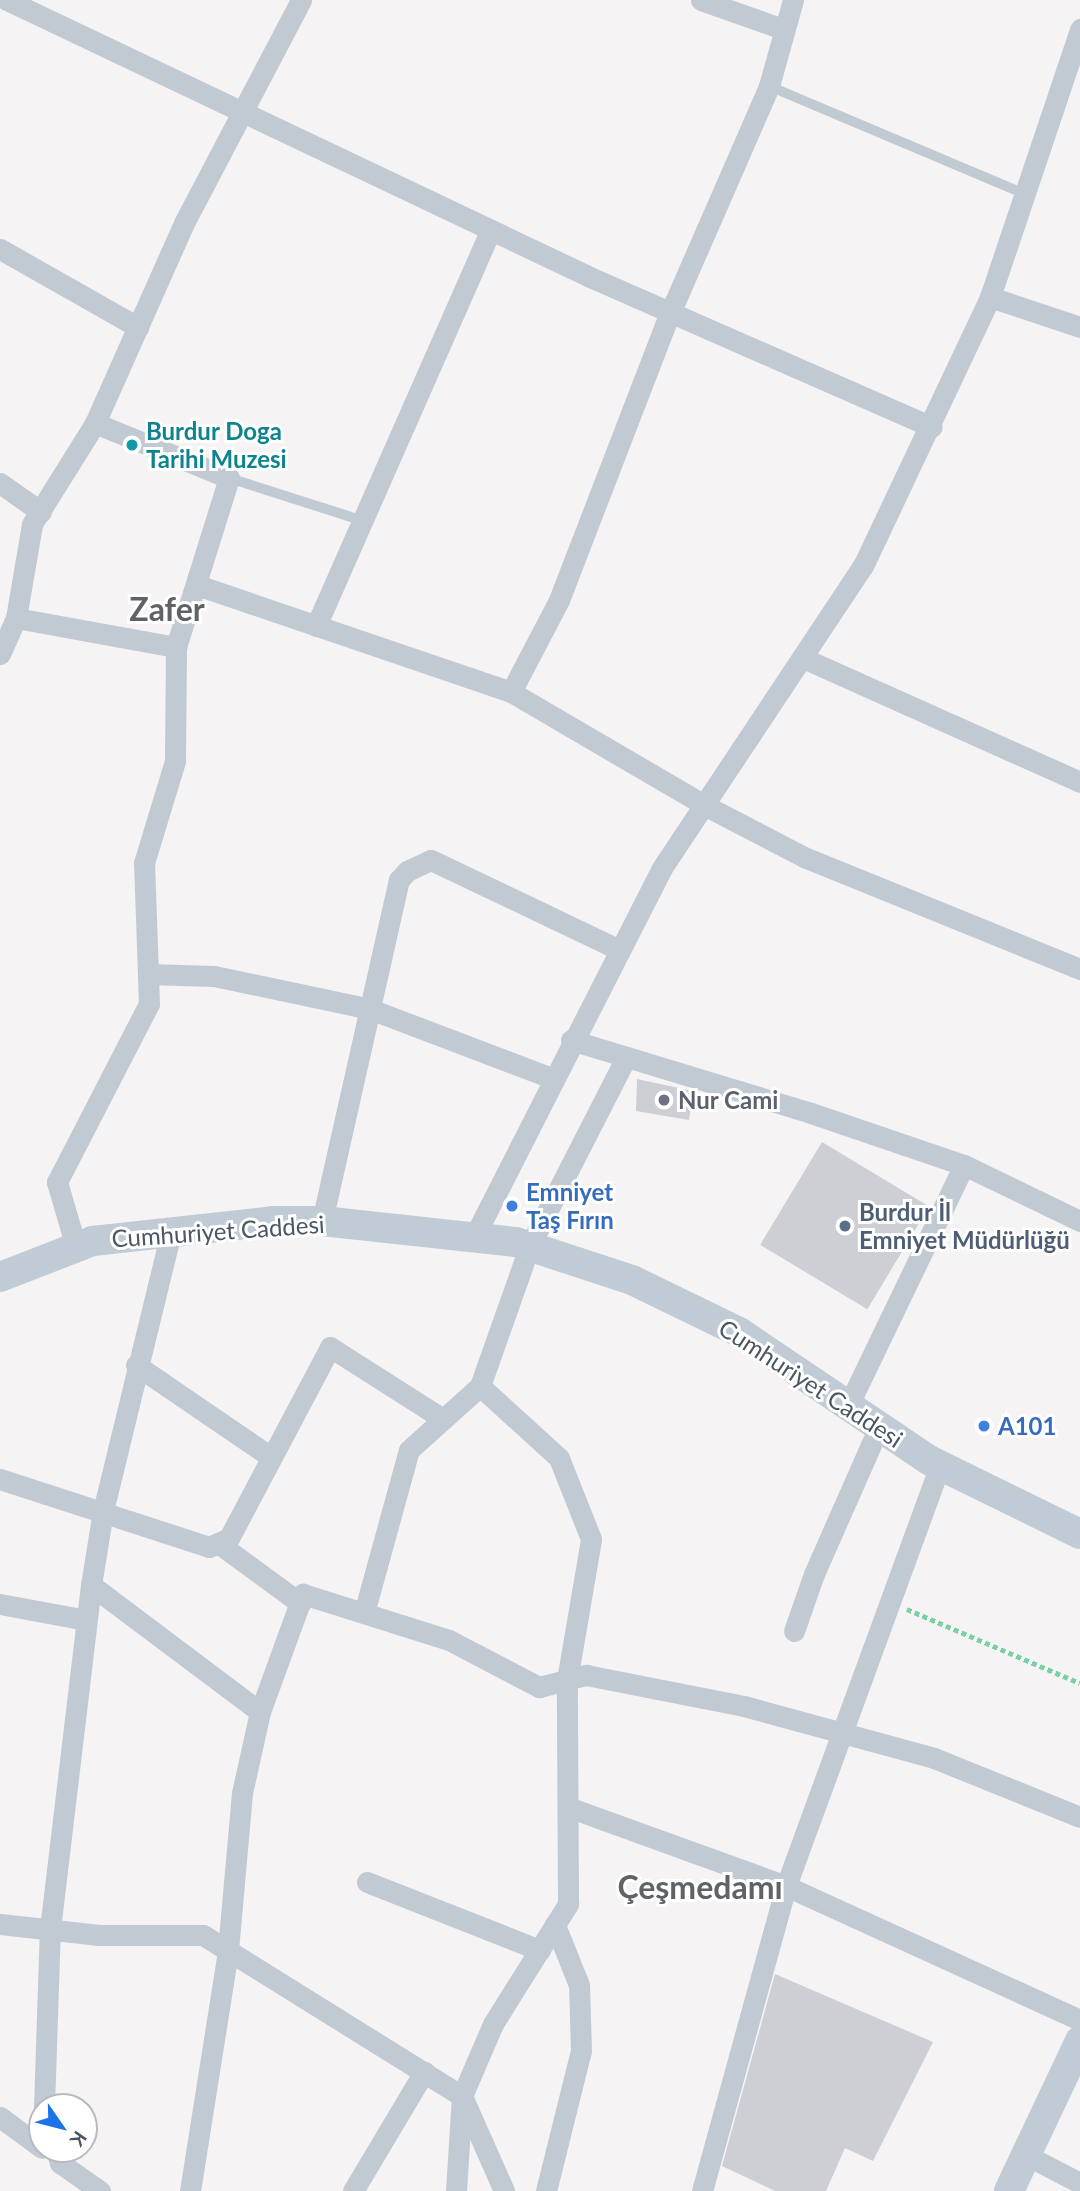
<!DOCTYPE html>
<meta charset="utf-8">
<style>
body{margin:0}
#map{position:relative;width:1080px;height:2191px;overflow:hidden;background:#f5f3f3;font-family:Lato,sans-serif}
div>[style]{position:absolute}
.building>*{inset:0;background:#cdcfd5;transform-origin:0 0}
.path>*{height:4.5px;margin-top:-2.25px;transform-origin:0;background:repeating-linear-gradient(90deg,#7ad0a6 0 5px,transparent 0 8.5px)}
.lane>*{height:10px;margin:-5px;padding:0 5px;transform-origin:5px;border-radius:5px;background:#c1cad2}
.street>*{height:21px;margin:-10.5px;padding:0 10.5px;transform-origin:10.5px;border-radius:10.5px;background:#c1cad2}
.secondary>*{height:30px;margin:-15px;padding:0 15px;transform-origin:15px;border-radius:15px;background:#c1cbd6}
.dots>*{width:19px;height:19px;translate:-50% -50%;box-sizing:border-box;border:4px solid #fff;border-radius:50%}
span{translate:-50% -50%;white-space:nowrap;text-align:center;line-height:1.15;-webkit-text-stroke:6px #fff;paint-order:stroke}
.culture-label{font-size:24px;color:#0d838f;font-weight:700}
.left{translate:0 -50%;text-align:left}
.worship-label{font-size:24px;color:#5b616d;font-weight:700}
.shop-label{font-size:24px;color:#366cbe;font-weight:700}
.service-label{font-size:24px;color:#4e5e75;font-weight:700}
.street-label{font-size:24px;color:#4a5661}
.district-label{font-size:32px;color:#5f6368;font-weight:700}
.north{position:absolute;left:28px;top:2093px;width:70px;height:70px;box-sizing:border-box;background:#fff;border:2px solid #b7bbc0;border-radius:50%;rotate:125deg;font-size:19px;font-weight:700;line-height:28px;text-align:center;color:#4a5661}
.north::after{content:'';display:block;margin:auto;width:24px;height:32px;background:#1a73e8;clip-path:polygon(50% 0,100% 100%,50% 72%,0 100%)}
</style>
<div id="map">
<div class="building">
<i style="clip-path:polygon(637px 1079px,693px 1091px,689px 1120px,636px 1111px)"></i>
<i style="left:822px;top:1142px;width:125px;height:120px;rotate:31deg"></i>
<i style="clip-path:polygon(775px 1974px,933px 2042px,873px 2161px,845px 2148px,826px 2191px,775px 2191px,722px 2166px)"></i>
</div>
<div class="path">
<i style="left:907px;top:1609px;width:188px;rotate:23.2deg"></i>
</div>
<div class="lane">
<i style="left:769px;top:86px;width:278px;rotate:22.9deg"></i>
<i style="left:229px;top:478px;width:142px;rotate:17.7deg"></i>
</div>
<div class="street">
<i style="left:7px;top:0;width:645px;rotate:25.41deg"></i>
<i style="left:590px;top:277px;width:373px;rotate:23.7deg"></i>
<i style="left:701px;top:0;width:87px;rotate:19.5deg"></i>
<i style="left:0;top:249px;width:159px;rotate:29.5deg"></i>
<i style="left:990px;top:297px;width:95px;rotate:18.4deg"></i>
<i style="left:0;top:483px;width:50px;rotate:35.3deg"></i>
<i style="left:197px;top:585px;width:332px;rotate:18.8deg"></i>
<i style="left:511px;top:692px;width:226px;rotate:30.3deg"></i>
<i style="left:706px;top:806px;width:110px;rotate:27.5deg"></i>
<i style="left:804px;top:857px;width:298px;rotate:22.1deg"></i>
<i style="left:16px;top:618px;width:163px;rotate:10.3deg"></i>
<i style="left:176px;top:647px;width:177px;rotate:-72.6deg"></i>
<i style="left:229px;top:478px;width:145px;rotate:-157.7deg"></i>
<i style="left:316px;top:626px;width:433px;rotate:-66.2deg"></i>
<i style="left:0;top:654px;width:39px;rotate:-66deg"></i>
<i style="left:16px;top:618px;width:95px;rotate:-80.3deg"></i>
<i style="left:32px;top:524px;width:119px;rotate:-58deg"></i>
<i style="left:95px;top:423px;width:219px;rotate:-66deg"></i>
<i style="left:184px;top:223px;width:252px;rotate:-62.3deg"></i>
<i style="left:803px;top:658px;width:303px;rotate:24.1deg"></i>
<i style="left:511px;top:692px;width:104px;rotate:-62.4deg"></i>
<i style="left:559px;top:600px;width:308px;rotate:-68.9deg"></i>
<i style="left:670px;top:313px;width:248px;rotate:-66.4deg"></i>
<i style="left:769px;top:86px;width:89px;rotate:-74.4deg"></i>
<i style="left:148px;top:974px;width:66px;rotate:1.7deg"></i>
<i style="left:214px;top:976px;width:159px;rotate:11.9deg"></i>
<i style="left:370px;top:1009px;width:195px;rotate:20.8deg"></i>
<i style="left:571px;top:1040px;width:251px;rotate:16.9deg"></i>
<i style="left:811px;top:1113px;width:162px;rotate:18.8deg"></i>
<i style="left:964px;top:1165px;width:129px;rotate:25.8deg"></i>
<i style="left:322px;top:1221px;width:350px;rotate:-77.3deg"></i>
<i style="left:399px;top:880px;width:12px;rotate:-48deg"></i>
<i style="left:407px;top:871px;width:26px;rotate:-25deg"></i>
<i style="left:431px;top:860px;width:207px;rotate:25.5deg"></i>
<i style="left:474px;top:1237px;width:414px;rotate:-63deg"></i>
<i style="left:662px;top:868px;width:363px;rotate:-56.4deg"></i>
<i style="left:863px;top:566px;width:297px;rotate:-64.7deg"></i>
<i style="left:990px;top:297px;width:283px;rotate:-71.4deg"></i>
<i style="left:76px;top:1247px;width:68px;rotate:-106.3deg"></i>
<i style="left:57px;top:1182px;width:200px;rotate:-62.7deg"></i>
<i style="left:149px;top:1004px;width:141px;rotate:-92deg"></i>
<i style="left:144px;top:863px;width:107px;rotate:-73.1deg"></i>
<i style="left:175px;top:761px;width:114px;rotate:-89.5deg"></i>
<i style="left:136px;top:1365px;width:163px;rotate:34.3deg"></i>
<i style="left:848px;top:1406px;width:267px;rotate:-64.3deg"></i>
<i style="left:0;top:1479px;width:220px;rotate:18deg"></i>
<i style="left:209px;top:1547px;width:22px;rotate:-24deg"></i>
<i style="left:229px;top:1538px;width:216px;rotate:-62.1deg"></i>
<i style="left:330px;top:1347px;width:134px;rotate:32.5deg"></i>
<i style="left:218px;top:1543px;width:102px;rotate:36.2deg"></i>
<i style="left:91px;top:1585px;width:211px;rotate:36.9deg"></i>
<i style="left:0;top:1604px;width:87px;rotate:10.5deg"></i>
<i style="left:364px;top:1613px;width:169px;rotate:-74.6deg"></i>
<i style="left:409px;top:1450px;width:96px;rotate:-42deg"></i>
<i style="left:480px;top:1386px;width:150px;rotate:-70.5deg"></i>
<i style="left:530px;top:1245px;width:211px;rotate:-62.9deg"></i>
<i style="left:794px;top:1631px;width:60px;rotate:-70.7deg"></i>
<i style="left:814px;top:1574px;width:158px;rotate:-66.2deg"></i>
<i style="left:568px;top:1807px;width:232px;rotate:19.9deg"></i>
<i style="left:786px;top:1886px;width:323px;rotate:24.5deg"></i>
<i style="left:367px;top:1882px;width:186px;rotate:21.5deg"></i>
<i style="left:0;top:1924px;width:100px;rotate:6.3deg"></i>
<i style="left:99px;top:1935px;width:104px"></i>
<i style="left:203px;top:1935px;width:305px;rotate:31.9deg"></i>
<i style="left:462px;top:2096px;width:104px;rotate:66.1deg"></i>
<i style="left:44px;top:2107px;width:178px;rotate:-88.1deg"></i>
<i style="left:50px;top:1929px;width:346px;rotate:-83.2deg"></i>
<i style="left:91px;top:1585px;width:75px;rotate:-80.8deg"></i>
<i style="left:103px;top:1511px;width:287px;rotate:-76.3deg"></i>
<i style="left:0;top:2117px;width:52px;rotate:36.4deg"></i>
<i style="left:56px;top:2149px;width:15px;rotate:74deg"></i>
<i style="left:60px;top:2163px;width:49px;rotate:35deg"></i>
<i style="left:1026px;top:2155px;width:61px;rotate:27.4deg"></i>
<i style="left:190px;top:2191px;width:244px;rotate:-81deg"></i>
<i style="left:228px;top:1950px;width:158px;rotate:-84.9deg"></i>
<i style="left:242px;top:1793px;width:83px;rotate:-77.5deg"></i>
<i style="left:260px;top:1712px;width:126px;rotate:-70deg"></i>
<i style="left:303px;top:1594px;width:153px;rotate:17.5deg"></i>
<i style="left:449px;top:1640px;width:102px;rotate:27.6deg"></i>
<i style="left:539px;top:1687px;width:49px;rotate:-14.3deg"></i>
<i style="left:586px;top:1675px;width:161px;rotate:11.1deg"></i>
<i style="left:744px;top:1706px;width:197px;rotate:15.3deg"></i>
<i style="left:934px;top:1758px;width:157px;rotate:22deg"></i>
<i style="left:353px;top:2191px;width:139px;rotate:-59.2deg"></i>
<i style="left:456px;top:2191px;width:95px;rotate:-86.4deg"></i>
<i style="left:462px;top:2096px;width:78px;rotate:-66.7deg"></i>
<i style="left:493px;top:2024px;width:142px;rotate:-58deg"></i>
<i style="left:568px;top:1904px;width:224px;rotate:-90.3deg"></i>
<i style="left:567px;top:1680px;width:143px;rotate:-80.3deg"></i>
<i style="left:591px;top:1539px;width:87px;rotate:-111.6deg"></i>
<i style="left:559px;top:1458px;width:107px;rotate:-137.7deg"></i>
<i style="left:546px;top:2191px;width:144px;rotate:-76deg"></i>
<i style="left:581px;top:2051px;width:66px;rotate:-91.7deg"></i>
<i style="left:579px;top:1985px;width:65px;rotate:-111.8deg"></i>
<i style="left:702px;top:2191px;width:316px;rotate:-74.6deg"></i>
<i style="left:786px;top:1886px;width:448px;rotate:-69.9deg"></i>
</div>
<div class="secondary">
<i style="left:0;top:1277px;width:100px;rotate:-21.2deg"></i>
<i style="left:93px;top:1241px;width:182px;rotate:-6.3deg"></i>
<i style="left:274px;top:1221px;width:48px"></i>
<i style="left:322px;top:1221px;width:195px;rotate:6.2deg"></i>
<i style="left:516px;top:1242px;width:122px;rotate:18.1deg"></i>
<i style="left:632px;top:1280px;width:119px;rotate:25.9deg"></i>
<i style="left:739px;top:1332px;width:229px;rotate:34deg"></i>
<i style="left:929px;top:1460px;width:168px;rotate:26.1deg"></i>
<i style="left:1009px;top:2191px;width:166px;rotate:-64.7deg"></i>
</div>
<div class="dots">
<i style="left:132px;top:445px;background:#0f9aa8"></i>
<i style="left:664px;top:1100px;background:#6b7280"></i>
<i style="left:512px;top:1206px;background:#3f7fe0"></i>
<i style="left:845px;top:1226px;background:#5c6f8a"></i>
<i style="left:984px;top:1426px;background:#3f7fe0"></i>
</div>
<div class="culture-label">
<span class="left" style="left:146px;top:445px">Burdur Doga<br>Tarihi Muzesi</span>
</div>
<div class="worship-label">
<span class="left" style="left:678px;top:1100px">Nur Cami</span>
</div>
<div class="shop-label">
<span class="left" style="left:526px;top:1206px">Emniyet<br>Taş Fırın</span>
<span class="left" style="left:998px;top:1426px">A101</span>
</div>
<div class="service-label">
<span class="left" style="left:859px;top:1226px">Burdur İl<br>Emniyet Müdürlüğü</span>
</div>
<div class="street-label">
<span style="left:218px;top:1231px;rotate:-4deg">Cumhuriyet Caddesi</span>
<span style="left:811px;top:1383px;rotate:33deg">Cumhuriyet Caddesi</span>
</div>
<div class="district-label">
<span style="left:167px;top:609px">Zafer</span>
<span style="left:700px;top:1887px">Çeşmedamı</span>
</div>
<div class="north">K</div>
</div>
